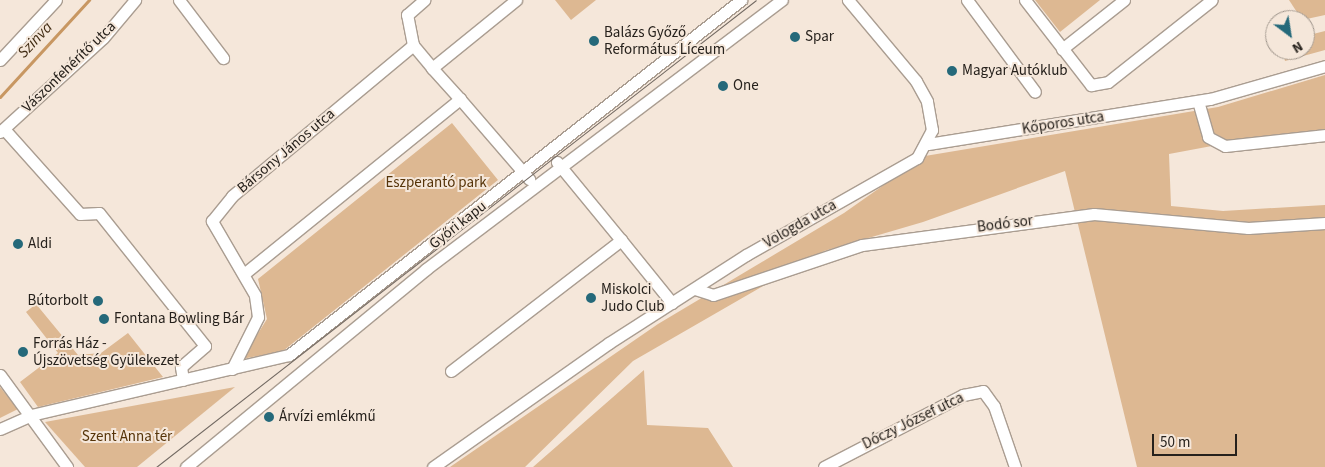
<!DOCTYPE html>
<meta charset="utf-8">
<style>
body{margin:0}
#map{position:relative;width:1325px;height:467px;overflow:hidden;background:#f5e7da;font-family:"Source Sans 3",sans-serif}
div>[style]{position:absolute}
.green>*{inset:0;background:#ddb892}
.stream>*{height:3px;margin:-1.5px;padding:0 1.5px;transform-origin:1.5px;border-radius:1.5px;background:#c89762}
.roads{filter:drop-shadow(1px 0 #aa9d91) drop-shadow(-1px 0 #aa9d91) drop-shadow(0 1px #aa9d91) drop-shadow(0 -1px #aa9d91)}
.minor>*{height:11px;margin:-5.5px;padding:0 5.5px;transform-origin:5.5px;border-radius:5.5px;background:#fff}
.tram>*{height:1px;margin:-0.5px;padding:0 0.5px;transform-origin:0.5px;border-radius:0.5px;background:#736a63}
.dots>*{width:14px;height:14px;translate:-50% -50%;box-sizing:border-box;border:2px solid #f5e7da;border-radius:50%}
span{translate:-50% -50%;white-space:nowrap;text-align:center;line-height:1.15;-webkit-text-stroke:4px #f5e7da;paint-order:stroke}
.poi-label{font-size:15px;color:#26211c}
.left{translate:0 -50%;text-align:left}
.right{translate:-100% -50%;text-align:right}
.street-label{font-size:15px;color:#26211c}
.park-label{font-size:15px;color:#563409}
.water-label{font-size:16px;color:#412c14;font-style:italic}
.north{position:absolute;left:1265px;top:10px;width:50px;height:50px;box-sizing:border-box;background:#f5e7da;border:1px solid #a2988e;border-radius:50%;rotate:149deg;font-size:14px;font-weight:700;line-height:20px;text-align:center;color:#26211c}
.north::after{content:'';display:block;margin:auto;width:18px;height:22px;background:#25697a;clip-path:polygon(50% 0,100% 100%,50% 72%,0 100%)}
.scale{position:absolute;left:1152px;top:434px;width:85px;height:22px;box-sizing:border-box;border:2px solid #26211c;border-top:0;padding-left:6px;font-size:15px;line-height:18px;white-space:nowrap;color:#26211c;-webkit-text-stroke:4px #f5e7da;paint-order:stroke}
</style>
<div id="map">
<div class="green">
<i style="clip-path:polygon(555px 0,596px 0,571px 20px)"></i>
<i style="clip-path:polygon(1035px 0,1100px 0,1060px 32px)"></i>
<i style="clip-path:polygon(1289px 0,1325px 0,1325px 15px,1302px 20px)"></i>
<i style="clip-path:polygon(1325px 31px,1325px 50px,1285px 61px,1282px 50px,1305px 50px,1305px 36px)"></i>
<i style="clip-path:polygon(1325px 75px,1325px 133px,1260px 137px,1169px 154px,1171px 206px,1223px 211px,1325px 205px,1325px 467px,1137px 467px,1065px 171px,923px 222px,824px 251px,633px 361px,525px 467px,450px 467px,658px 324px,844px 213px,925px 156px,1218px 107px)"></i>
<i style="clip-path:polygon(452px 123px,498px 180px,283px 351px,242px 359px,267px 319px,258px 279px)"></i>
<i style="clip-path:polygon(36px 304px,78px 355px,101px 353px,128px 333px,163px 377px,38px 407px,20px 382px,58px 353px,26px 312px)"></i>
<i style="clip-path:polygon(644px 370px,647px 425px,708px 428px,733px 467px,533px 467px)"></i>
<i style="clip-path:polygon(0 387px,18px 409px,0 418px)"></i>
<i style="clip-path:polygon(235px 387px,137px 467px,85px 467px,45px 422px)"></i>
</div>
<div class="stream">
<i style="left:0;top:97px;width:132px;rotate:-47.5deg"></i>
</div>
<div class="roads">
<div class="minor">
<i style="left:179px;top:0;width:73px;rotate:52.8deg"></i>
<i style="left:967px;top:0;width:114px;rotate:53.5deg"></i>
<i style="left:1025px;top:0;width:108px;rotate:52.2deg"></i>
<i style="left:1091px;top:85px;width:17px;rotate:-10deg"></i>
<i style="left:1108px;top:82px;width:132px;rotate:-38.3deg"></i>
<i style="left:413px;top:45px;width:30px;rotate:50deg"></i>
<i style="left:1062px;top:49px;width:79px;rotate:-38.3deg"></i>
<i style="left:0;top:60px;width:82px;rotate:-47deg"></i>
<i style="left:460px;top:99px;width:106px;rotate:49.2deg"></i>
<i style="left:1198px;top:101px;width:37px;rotate:74deg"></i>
<i style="left:1208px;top:137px;width:19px;rotate:28deg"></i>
<i style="left:1225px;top:146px;width:101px;rotate:-6.3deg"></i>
<i style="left:4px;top:129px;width:114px;rotate:48.2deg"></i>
<i style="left:80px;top:214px;width:19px;rotate:-3deg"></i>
<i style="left:99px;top:213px;width:170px;rotate:51.4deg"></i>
<i style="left:205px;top:346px;width:32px;rotate:139deg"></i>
<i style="left:181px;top:367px;width:13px;rotate:81deg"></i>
<i style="left:0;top:132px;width:139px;rotate:-42.4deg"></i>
<i style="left:103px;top:38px;width:50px;rotate:-49.9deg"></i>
<i style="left:928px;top:144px;width:286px;rotate:-9.1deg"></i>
<i style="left:1210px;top:99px;width:120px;rotate:-16deg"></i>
<i style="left:621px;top:240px;width:81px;rotate:51deg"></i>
<i style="left:245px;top:273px;width:277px;rotate:-39deg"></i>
<i style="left:460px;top:99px;width:42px;rotate:-132.1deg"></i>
<i style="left:432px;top:68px;width:108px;rotate:-39deg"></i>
<i style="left:695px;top:289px;width:19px;rotate:18deg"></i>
<i style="left:713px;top:295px;width:157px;rotate:-18.6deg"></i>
<i style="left:862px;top:245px;width:234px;rotate:-7.6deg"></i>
<i style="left:1094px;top:214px;width:155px;rotate:5.2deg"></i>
<i style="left:1248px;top:228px;width:77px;rotate:-3.7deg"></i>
<i style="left:232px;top:369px;width:58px;rotate:-63.4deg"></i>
<i style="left:258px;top:317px;width:22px;rotate:-98deg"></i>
<i style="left:255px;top:295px;width:86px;rotate:-120.2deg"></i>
<i style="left:212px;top:221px;width:32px;rotate:-51deg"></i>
<i style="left:232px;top:196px;width:236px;rotate:-39.8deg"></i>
<i style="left:413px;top:45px;width:31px;rotate:-101deg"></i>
<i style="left:407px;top:15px;width:23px;rotate:-41deg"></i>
<i style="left:451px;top:371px;width:215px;rotate:-37.6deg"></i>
<i style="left:621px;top:240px;width:101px;rotate:-129.4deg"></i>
<i style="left:0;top:375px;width:114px;rotate:53.9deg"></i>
<i style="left:0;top:429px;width:34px;rotate:-24deg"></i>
<i style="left:31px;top:415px;width:265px;rotate:-13.1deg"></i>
<i style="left:289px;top:355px;width:575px;rotate:-38.15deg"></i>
<i style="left:186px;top:467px;width:311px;rotate:-39.5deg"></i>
<i style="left:426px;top:269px;width:446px;rotate:-37.1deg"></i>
<i style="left:433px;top:467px;width:215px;rotate:-35.2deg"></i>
<i style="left:609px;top:343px;width:163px;rotate:-32.7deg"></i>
<i style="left:746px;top:255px;width:197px;rotate:-29.6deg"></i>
<i style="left:917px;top:158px;width:32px;rotate:-62deg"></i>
<i style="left:932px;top:130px;width:29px;rotate:-100deg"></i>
<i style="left:927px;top:101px;width:23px;rotate:-119deg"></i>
<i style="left:916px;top:81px;width:106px;rotate:-130deg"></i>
<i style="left:824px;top:467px;width:157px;rotate:-27.4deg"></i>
<i style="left:963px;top:395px;width:20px;rotate:-11deg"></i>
<i style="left:983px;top:391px;width:19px;rotate:54deg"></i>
<i style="left:994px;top:406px;width:65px;rotate:71deg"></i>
</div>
</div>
<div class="tram">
<i style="left:156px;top:467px;width:760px;rotate:-37.89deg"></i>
</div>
<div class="dots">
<i style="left:795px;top:37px;background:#25697a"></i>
<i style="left:594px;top:41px;background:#25697a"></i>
<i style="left:952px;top:71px;background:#25697a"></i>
<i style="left:723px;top:86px;background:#25697a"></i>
<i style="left:18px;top:244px;background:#25697a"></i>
<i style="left:591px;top:298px;background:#25697a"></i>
<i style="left:98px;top:301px;background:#25697a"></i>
<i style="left:104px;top:319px;background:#25697a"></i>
<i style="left:23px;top:352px;background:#25697a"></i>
<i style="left:269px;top:417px;background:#25697a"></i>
</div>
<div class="poi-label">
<span class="left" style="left:604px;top:41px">Balázs Győző<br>Református Líceum</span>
<span class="left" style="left:805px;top:37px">Spar</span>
<span class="left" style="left:962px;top:71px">Magyar Autóklub</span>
<span class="left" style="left:733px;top:86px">One</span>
<span class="left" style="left:28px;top:244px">Aldi</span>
<span class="left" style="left:601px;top:298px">Miskolci<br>Judo Club</span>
<span class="right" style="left:88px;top:301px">Bútorbolt</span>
<span class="left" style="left:114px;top:319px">Fontana Bowling Bár</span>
<span class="left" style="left:33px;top:352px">Forrás Ház -<br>Újszövetség Gyülekezet</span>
<span class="left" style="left:279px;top:417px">Árvízi emlékmű</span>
</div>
<div class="street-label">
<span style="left:69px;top:67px;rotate:-44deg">Vászonfehérítő utca</span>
<span style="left:1063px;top:123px;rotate:-9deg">Kőporos utca</span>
<span style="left:286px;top:151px;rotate:-40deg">Bársony János utca</span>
<span style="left:800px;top:224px;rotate:-30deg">Vologda utca</span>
<span style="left:1005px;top:224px;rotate:-7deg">Bodó sor</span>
<span style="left:458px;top:225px;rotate:-38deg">Győri kapu</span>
<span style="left:913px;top:421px;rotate:-26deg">Dóczy József utca</span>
</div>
<div class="park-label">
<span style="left:436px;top:183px">Eszperantó park</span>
<span style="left:127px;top:437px">Szent Anna tér</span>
</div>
<div class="water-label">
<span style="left:35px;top:40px;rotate:-47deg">Szinva</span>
</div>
<div class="north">N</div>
<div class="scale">50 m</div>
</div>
